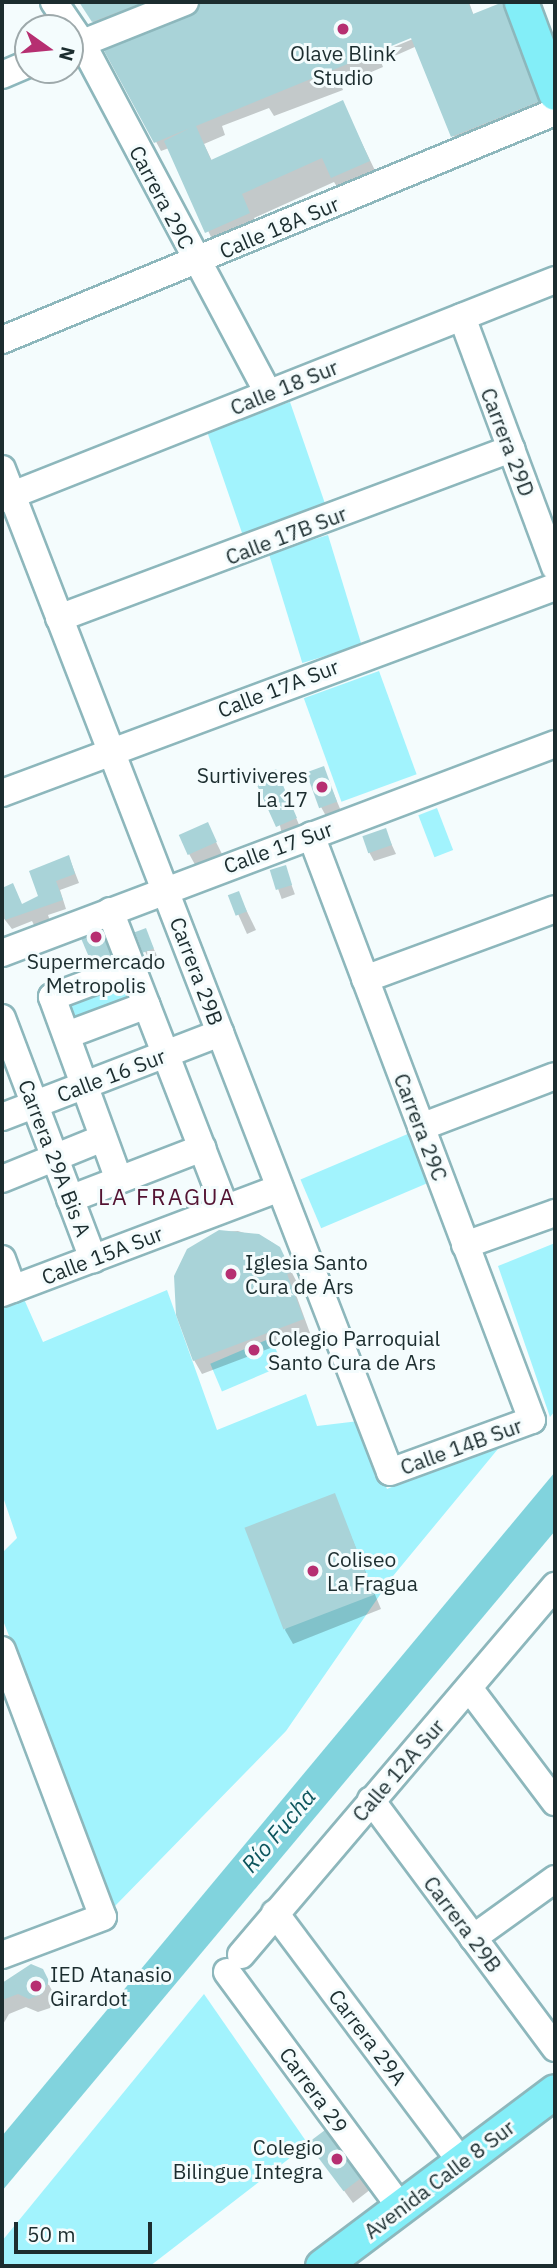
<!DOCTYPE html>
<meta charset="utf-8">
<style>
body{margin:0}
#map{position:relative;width:557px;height:2268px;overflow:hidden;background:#f4fcfd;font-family:"IBM Plex Sans",sans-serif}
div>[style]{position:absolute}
.green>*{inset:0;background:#a2f3fd;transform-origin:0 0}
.water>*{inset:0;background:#81d3dd}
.shadow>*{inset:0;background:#0003;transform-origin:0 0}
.building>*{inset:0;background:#a9d3d8;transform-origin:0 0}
.roads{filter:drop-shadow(2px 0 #8db7bc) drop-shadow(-2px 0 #8db7bc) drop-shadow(0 2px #8db7bc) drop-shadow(0 -2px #8db7bc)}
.minor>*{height:26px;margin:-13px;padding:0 13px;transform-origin:13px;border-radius:13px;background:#fff}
.major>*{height:33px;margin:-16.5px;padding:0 16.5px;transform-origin:16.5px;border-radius:16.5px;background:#83eef8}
.dots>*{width:19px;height:19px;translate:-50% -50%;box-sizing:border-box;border:4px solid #f4fcfd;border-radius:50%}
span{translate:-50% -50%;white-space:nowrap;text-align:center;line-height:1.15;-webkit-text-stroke:6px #f4fcfd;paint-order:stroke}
.poi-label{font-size:21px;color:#1c2d2f}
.right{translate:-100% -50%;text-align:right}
.left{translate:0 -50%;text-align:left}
.street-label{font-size:21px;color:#1c2d2f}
.neighbourhood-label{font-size:23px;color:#541332;letter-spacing:2px}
.water-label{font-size:23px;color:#0d555d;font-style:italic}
.frame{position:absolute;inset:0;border:4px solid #1c2d2f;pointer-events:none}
.north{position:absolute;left:14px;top:14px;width:70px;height:70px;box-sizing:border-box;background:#f4fcfd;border:2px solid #9ea9ab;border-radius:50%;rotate:105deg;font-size:19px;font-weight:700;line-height:28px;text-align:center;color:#1c2d2f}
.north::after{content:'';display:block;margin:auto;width:24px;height:32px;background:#b62f71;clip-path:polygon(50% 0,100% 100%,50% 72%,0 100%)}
.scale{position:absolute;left:14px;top:2222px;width:138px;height:32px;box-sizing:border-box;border:4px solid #1c2d2f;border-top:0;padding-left:9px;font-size:21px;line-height:24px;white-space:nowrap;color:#1c2d2f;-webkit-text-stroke:5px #f4fcfd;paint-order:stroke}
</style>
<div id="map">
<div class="green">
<i style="left:290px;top:402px;width:109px;height:88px;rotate:71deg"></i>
<i style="left:328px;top:535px;width:115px;height:62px;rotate:73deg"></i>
<i style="left:379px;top:671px;width:110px;height:80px;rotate:70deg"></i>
<i style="left:437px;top:808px;width:45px;height:20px;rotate:69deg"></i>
<i style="left:131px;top:970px;width:36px;height:83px;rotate:69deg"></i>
<i style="left:410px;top:1133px;width:53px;height:119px;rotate:67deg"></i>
<i style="clip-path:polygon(555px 1243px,555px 1411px,550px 1417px,498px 1266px)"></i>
<i style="clip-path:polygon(167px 1290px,217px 1430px,306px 1394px,317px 1426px,359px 1421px,387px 1489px,507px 1438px,393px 1576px,286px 1731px,115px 1906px,2px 1618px,2px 1553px,17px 1538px,2px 1494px,2px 1307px,24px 1299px,43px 1342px)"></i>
<i style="left:271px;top:1338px;width:30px;height:66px;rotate:67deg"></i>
<i style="clip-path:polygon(204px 1994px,308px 2144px,150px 2266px,2px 2266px,2px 2241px)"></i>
</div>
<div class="water">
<i style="clip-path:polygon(555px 1472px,555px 1531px,2px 2191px,2px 2136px)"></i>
</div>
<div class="shadow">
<i style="clip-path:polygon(80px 2px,172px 2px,102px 35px)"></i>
<i style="clip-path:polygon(evenodd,208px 2px,469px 2px,474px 16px,507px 13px,543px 111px,457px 145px,417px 46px,381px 62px,383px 67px,341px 85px,343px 90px,274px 116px,269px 108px,222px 126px,225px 135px,204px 144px,212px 161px,342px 102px,382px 185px,346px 201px,334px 182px,254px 218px,262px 237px,220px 256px,169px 148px,161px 151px,105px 48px,208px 2px,419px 33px,420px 36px,377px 54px,377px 51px,419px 33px)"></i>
<i style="clip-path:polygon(323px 768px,341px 811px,326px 816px,321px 807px)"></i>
<i style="clip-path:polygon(276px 771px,300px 827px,282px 835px,271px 782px)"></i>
<i style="clip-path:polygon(207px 824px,225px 860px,198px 870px,188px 852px)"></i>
<i style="clip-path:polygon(385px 830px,396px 854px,374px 861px,369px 852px)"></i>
<i style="clip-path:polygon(69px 857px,79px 883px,60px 890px,66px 909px,48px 915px,52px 927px,38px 933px,32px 921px,12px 929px,2px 916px,2px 890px,12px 885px,22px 906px,38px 898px)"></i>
<i style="left:285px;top:867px;width:29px;height:14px;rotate:70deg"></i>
<i style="clip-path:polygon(238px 893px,256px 930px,247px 934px,230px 896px)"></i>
<i style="left:145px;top:930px;width:41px;height:9px;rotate:65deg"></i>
<i style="clip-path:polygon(238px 1231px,270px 1241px,279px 1248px,301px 1290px,295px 1292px,310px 1333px,202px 1374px,194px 1360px,219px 1232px)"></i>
<i style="clip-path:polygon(334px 1495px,381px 1609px,293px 1644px,285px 1630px)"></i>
<i style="clip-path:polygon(31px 1966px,41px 1970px,55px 1996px,50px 2008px,38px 2012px,26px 2007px,9px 2014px,2px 2026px,2px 1985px)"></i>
<i style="clip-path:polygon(310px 2144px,364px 2176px,371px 2189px,353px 2203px)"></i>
</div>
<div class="building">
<i style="clip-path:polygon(79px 2px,144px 2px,92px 22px)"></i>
<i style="clip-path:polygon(204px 2px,468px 2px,473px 14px,503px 2px,540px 101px,451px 137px,411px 38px,196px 126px,211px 160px,343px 100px,370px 161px,331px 178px,322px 158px,242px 194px,250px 213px,205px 233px,164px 141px,190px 128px,154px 143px,102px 47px)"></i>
<i style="left:324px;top:766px;width:38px;height:19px;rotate:70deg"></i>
<i style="clip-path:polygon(276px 769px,297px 818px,276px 827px,257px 785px,269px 781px,266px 773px)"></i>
<i style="left:208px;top:822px;width:22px;height:32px;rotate:66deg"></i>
<i style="left:386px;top:828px;width:18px;height:25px;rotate:71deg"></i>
<i style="clip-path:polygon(69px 855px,75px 874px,56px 881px,63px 900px,5px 920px,2px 888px,13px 883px,22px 904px,38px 896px,29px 871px)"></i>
<i style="left:286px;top:865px;width:21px;height:17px;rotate:73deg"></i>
<i style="left:239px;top:891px;width:22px;height:12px;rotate:69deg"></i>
<i style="left:113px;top:924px;width:41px;height:35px;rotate:67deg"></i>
<i style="left:146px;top:928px;width:22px;height:12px;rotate:69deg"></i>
<i style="clip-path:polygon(219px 1230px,259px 1234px,280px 1247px,292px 1272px,287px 1274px,304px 1319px,193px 1361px,176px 1315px,174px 1276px,187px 1249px)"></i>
<i style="left:335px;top:1493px;width:109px;height:97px;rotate:69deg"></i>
<i style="clip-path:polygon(31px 1964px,43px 1969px,49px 1981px,42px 1994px,29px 1999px,18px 1994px,2px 2000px,2px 1983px)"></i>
<i style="left:329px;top:2127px;width:60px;height:27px;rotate:53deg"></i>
</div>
<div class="roads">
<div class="minor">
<i style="left:54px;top:2px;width:50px;rotate:55.7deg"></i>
<i style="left:82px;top:43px;width:396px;rotate:62deg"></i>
<i style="left:70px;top:48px;width:124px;rotate:-21.8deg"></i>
<i style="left:2px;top:75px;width:28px;rotate:-23deg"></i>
<i style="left:462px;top:317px;width:267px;rotate:69.6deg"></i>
<i style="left:2px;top:340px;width:598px;rotate:-22.41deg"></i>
<i style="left:2px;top:469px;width:1075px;rotate:68.85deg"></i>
<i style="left:390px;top:1472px;width:151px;rotate:-20.1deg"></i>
<i style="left:532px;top:1420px;width:625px;rotate:-110.7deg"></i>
<i style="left:2px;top:499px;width:595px;rotate:-21.6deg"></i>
<i style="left:59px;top:618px;width:483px;rotate:-20.5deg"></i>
<i style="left:2px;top:793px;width:590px;rotate:-20.43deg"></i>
<i style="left:110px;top:911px;width:318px;rotate:68.8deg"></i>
<i style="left:2px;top:953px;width:591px;rotate:-20.7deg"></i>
<i style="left:365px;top:979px;width:202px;rotate:-20.2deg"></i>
<i style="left:2px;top:1018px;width:258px;rotate:69.3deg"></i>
<i style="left:67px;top:1035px;width:85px;rotate:-20.6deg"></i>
<i style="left:2px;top:1117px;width:234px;rotate:-21.1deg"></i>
<i style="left:421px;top:1127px;width:143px;rotate:-20.8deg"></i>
<i style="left:2px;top:1179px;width:109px;rotate:-22.1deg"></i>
<i style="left:119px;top:1180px;width:195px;rotate:-110.1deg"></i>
<i style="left:52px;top:997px;width:85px;rotate:-20.6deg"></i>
<i style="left:70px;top:1199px;width:142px;rotate:-21.1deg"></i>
<i style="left:465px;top:1245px;width:96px;rotate:-19.6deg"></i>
<i style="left:2px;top:1259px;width:32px;rotate:70deg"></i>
<i style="left:2px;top:1293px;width:297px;rotate:-20.7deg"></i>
<i style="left:2px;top:1650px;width:285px;rotate:69.3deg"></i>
<i style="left:103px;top:1917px;width:108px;rotate:159.4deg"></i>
<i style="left:469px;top:1688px;width:143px;rotate:53deg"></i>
<i style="left:371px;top:1800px;width:309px;rotate:53.4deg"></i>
<i style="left:275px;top:1913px;width:311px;rotate:53.2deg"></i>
<i style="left:473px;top:1938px;width:101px;rotate:-35.7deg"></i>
<i style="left:241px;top:1955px;width:485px;rotate:-49.6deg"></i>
<i style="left:227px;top:1972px;width:292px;rotate:53.6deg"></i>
</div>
<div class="major">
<i style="left:521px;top:2px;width:97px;rotate:69.5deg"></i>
<i style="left:322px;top:2266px;width:291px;rotate:-36.9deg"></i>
</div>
</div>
<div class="dots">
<i style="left:343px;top:29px;background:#b62f71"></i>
<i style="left:322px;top:787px;background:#b62f71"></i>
<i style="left:96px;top:937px;background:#b62f71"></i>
<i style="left:231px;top:1274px;background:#b62f71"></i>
<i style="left:254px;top:1350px;background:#b62f71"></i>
<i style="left:313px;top:1571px;background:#b62f71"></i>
<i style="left:36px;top:1986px;background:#b62f71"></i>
<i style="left:337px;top:2159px;background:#b62f71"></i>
</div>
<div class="poi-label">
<span style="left:343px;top:65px">Olave Blink<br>Studio</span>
<span class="right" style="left:308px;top:787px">Surtiviveres<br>La 17</span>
<span style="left:96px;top:973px">Supermercado<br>Metropolis</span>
<span class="left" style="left:245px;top:1274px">Iglesia Santo<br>Cura de Ars</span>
<span class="left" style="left:268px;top:1350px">Colegio Parroquial<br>Santo Cura de Ars</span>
<span class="left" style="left:327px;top:1571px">Coliseo<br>La Fragua</span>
<span class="left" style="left:50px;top:1986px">IED Atanasio<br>Girardot</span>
<span class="right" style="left:323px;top:2159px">Colegio<br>Bilingue Integra</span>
</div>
<div class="street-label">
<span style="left:162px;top:197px;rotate:62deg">Carrera 29C</span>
<span style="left:279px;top:227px;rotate:-23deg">Calle 18A Sur</span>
<span style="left:284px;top:387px;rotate:-22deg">Calle 18 Sur</span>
<span style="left:508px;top:442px;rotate:69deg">Carrera 29D</span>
<span style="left:286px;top:535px;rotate:-21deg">Calle 17B Sur</span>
<span style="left:278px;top:688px;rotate:-21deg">Calle 17A Sur</span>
<span style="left:278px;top:847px;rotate:-20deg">Calle 17 Sur</span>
<span style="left:197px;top:971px;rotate:69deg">Carrera 29B</span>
<span style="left:111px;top:1075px;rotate:-21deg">Calle 16 Sur</span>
<span style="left:421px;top:1127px;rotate:69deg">Carrera 29C</span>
<span style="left:55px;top:1158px;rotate:69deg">Carrera 29A Bis A</span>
<span style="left:102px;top:1255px;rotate:-21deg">Calle 15A Sur</span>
<span style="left:461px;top:1446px;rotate:-20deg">Calle 14B Sur</span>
<span style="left:398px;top:1770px;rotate:-49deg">Calle 12A Sur</span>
<span style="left:463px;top:1924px;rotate:53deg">Carrera 29B</span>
<span style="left:368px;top:2037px;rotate:53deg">Carrera 29A</span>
<span style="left:314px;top:2090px;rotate:54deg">Carrera 29</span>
<span style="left:439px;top:2179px;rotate:-37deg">Avenida Calle 8 Sur</span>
</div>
<div class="neighbourhood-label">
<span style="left:167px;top:1196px">LA FRAGUA</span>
</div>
<div class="water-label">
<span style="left:278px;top:1830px;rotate:-50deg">Río Fucha</span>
</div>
<div class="frame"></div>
<div class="north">N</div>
<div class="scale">50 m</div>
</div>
